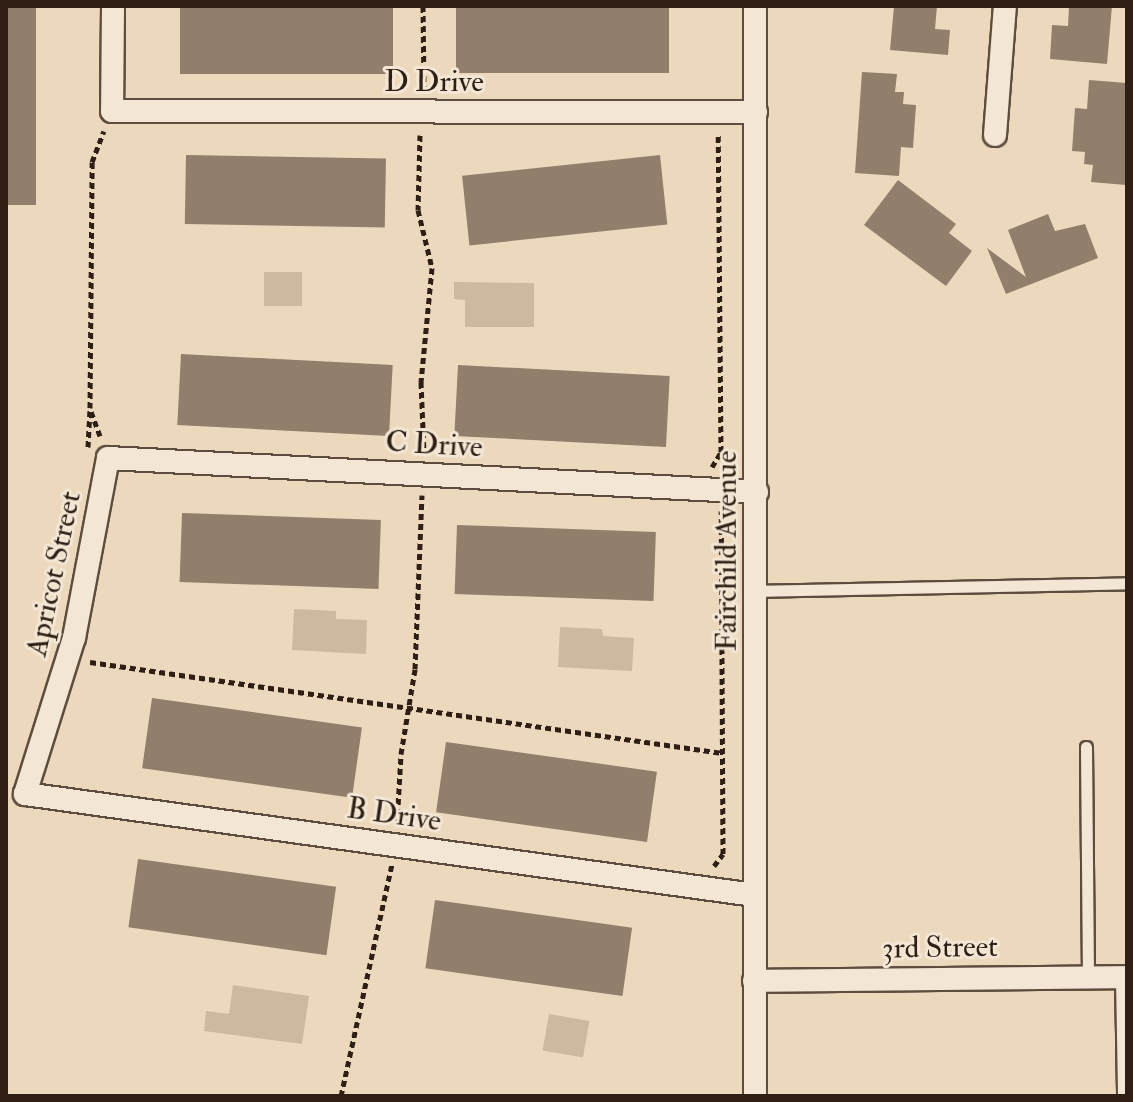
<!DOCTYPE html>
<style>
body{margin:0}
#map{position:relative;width:1133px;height:1102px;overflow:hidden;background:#ecd9bd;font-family:"IM FELL Double Pica",serif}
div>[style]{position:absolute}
.green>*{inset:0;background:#ccb9a0;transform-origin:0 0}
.building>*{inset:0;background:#917f6c;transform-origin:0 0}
.path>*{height:5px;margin-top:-2.5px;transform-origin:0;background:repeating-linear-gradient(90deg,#2e1e14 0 6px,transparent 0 10px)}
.roads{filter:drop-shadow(2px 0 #5e4d3e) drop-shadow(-2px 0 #5e4d3e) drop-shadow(0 2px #5e4d3e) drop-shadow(0 -2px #5e4d3e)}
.service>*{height:11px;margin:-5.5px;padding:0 5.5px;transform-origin:5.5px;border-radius:5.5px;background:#f3e6d4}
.minor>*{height:22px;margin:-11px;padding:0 11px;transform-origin:11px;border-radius:11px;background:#f3e6d4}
span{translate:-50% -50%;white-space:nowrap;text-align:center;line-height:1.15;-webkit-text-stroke:6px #f3e6d4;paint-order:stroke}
.street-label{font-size:30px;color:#2e1e14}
.frame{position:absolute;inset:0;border:8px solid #2e1e14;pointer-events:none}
</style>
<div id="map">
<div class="green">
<i style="left:264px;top:272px;width:38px;height:34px"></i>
<i style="clip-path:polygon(454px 282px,534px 283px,534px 327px,465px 327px,465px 300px,454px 299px)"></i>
<i style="clip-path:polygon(294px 609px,336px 611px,336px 619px,367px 620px,366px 654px,292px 650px)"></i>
<i style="clip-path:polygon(560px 627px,602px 629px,603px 636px,634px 638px,632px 671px,558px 667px)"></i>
<i style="clip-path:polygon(233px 985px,309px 996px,302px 1044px,204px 1031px,206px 1011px,229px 1014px)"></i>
<i style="left:549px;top:1014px;width:41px;height:37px;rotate:10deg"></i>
</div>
<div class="building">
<i style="left:6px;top:6px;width:30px;height:199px"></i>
<i style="left:180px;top:6px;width:213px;height:68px"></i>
<i style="left:456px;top:6px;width:213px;height:67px"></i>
<i style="clip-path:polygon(894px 6px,937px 6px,935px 29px,950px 30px,948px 55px,890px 50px)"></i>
<i style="clip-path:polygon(1069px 6px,1112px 6px,1107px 64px,1050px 59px,1052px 25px,1068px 26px)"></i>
<i style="clip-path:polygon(862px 72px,897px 74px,895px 92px,904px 92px,903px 104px,916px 105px,913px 148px,901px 147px,899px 176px,855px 173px)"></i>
<i style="clip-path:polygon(1089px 80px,1127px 83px,1126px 185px,1091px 182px,1093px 165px,1084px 164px,1085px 152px,1072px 151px,1075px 108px,1087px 109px)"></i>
<i style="left:186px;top:155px;width:200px;height:69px;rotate:1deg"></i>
<i style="left:660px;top:155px;width:70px;height:199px;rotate:84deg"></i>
<i style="clip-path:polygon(898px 180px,956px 224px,949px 233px,972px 251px,946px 286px,864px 225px)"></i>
<i style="clip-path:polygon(1048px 214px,1055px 231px,1085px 224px,1098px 258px,1006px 294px,987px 248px,1026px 277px,1008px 230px)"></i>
<i style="left:181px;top:354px;width:212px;height:71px;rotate:3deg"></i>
<i style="left:458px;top:365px;width:212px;height:71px;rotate:3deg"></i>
<i style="left:182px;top:513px;width:199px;height:69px;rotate:2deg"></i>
<i style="left:457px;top:525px;width:199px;height:69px;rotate:2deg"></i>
<i style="left:152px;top:698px;width:212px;height:71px;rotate:8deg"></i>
<i style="left:446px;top:742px;width:213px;height:71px;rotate:8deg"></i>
<i style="left:138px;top:859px;width:200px;height:69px;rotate:8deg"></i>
<i style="left:435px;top:900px;width:199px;height:69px;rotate:8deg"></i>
</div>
<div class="path">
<i style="left:423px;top:6px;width:83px;rotate:89.3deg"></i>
<i style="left:420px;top:135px;width:75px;rotate:91.5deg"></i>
<i style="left:418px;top:210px;width:60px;rotate:76.4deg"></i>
<i style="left:432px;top:268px;width:115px;rotate:95.5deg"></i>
<i style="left:421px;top:382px;width:71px;rotate:87.6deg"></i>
<i style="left:100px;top:436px;width:30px;rotate:-110deg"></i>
<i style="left:90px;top:408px;width:246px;rotate:-89.5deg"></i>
<i style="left:92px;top:162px;width:33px;rotate:-69deg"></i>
<i style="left:88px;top:447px;width:39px;rotate:-87deg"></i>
<i style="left:712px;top:467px;width:17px;rotate:-59deg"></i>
<i style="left:721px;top:452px;width:319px;rotate:-90.5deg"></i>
<i style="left:90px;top:662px;width:639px;rotate:8.19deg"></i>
<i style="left:397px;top:824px;width:70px;rotate:-86.7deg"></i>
<i style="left:401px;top:754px;width:86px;rotate:-80.6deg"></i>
<i style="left:415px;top:669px;width:174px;rotate:-87.7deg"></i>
<i style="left:714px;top:866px;width:15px;rotate:-53deg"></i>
<i style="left:723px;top:854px;width:343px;rotate:-90.3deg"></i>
<i style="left:341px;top:1096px;width:237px;rotate:-77.6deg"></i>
</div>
<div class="roads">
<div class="service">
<i style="left:757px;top:591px;width:370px;rotate:-1.2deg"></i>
<i style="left:1086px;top:747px;width:230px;rotate:89.5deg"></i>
<i style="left:1121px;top:977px;width:119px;rotate:89deg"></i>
</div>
<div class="minor">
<i style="left:113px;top:6px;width:105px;rotate:90.5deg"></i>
<i style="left:112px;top:111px;width:644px;rotate:0.09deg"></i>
<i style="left:995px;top:135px;width:129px;rotate:-85.6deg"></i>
<i style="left:754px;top:895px;width:736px;rotate:-172.11deg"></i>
<i style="left:25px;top:794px;width:164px;rotate:-72.6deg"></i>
<i style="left:74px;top:638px;width:183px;rotate:-79.3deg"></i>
<i style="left:108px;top:458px;width:650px;rotate:3deg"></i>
<i style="left:754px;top:981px;width:373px;rotate:-0.6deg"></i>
<i style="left:755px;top:1096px;width:1090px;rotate:-90deg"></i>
</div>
</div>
<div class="street-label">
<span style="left:434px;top:82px">D Drive</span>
<span style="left:434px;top:445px;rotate:3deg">C Drive</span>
<span style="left:727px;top:551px;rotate:-90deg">Fairchild Avenue</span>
<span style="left:54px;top:574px;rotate:-78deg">Apricot Street</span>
<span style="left:394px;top:815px;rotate:8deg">B Drive</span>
<span style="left:940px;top:948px;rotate:-1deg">3rd Street</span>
</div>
<div class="frame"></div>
</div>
